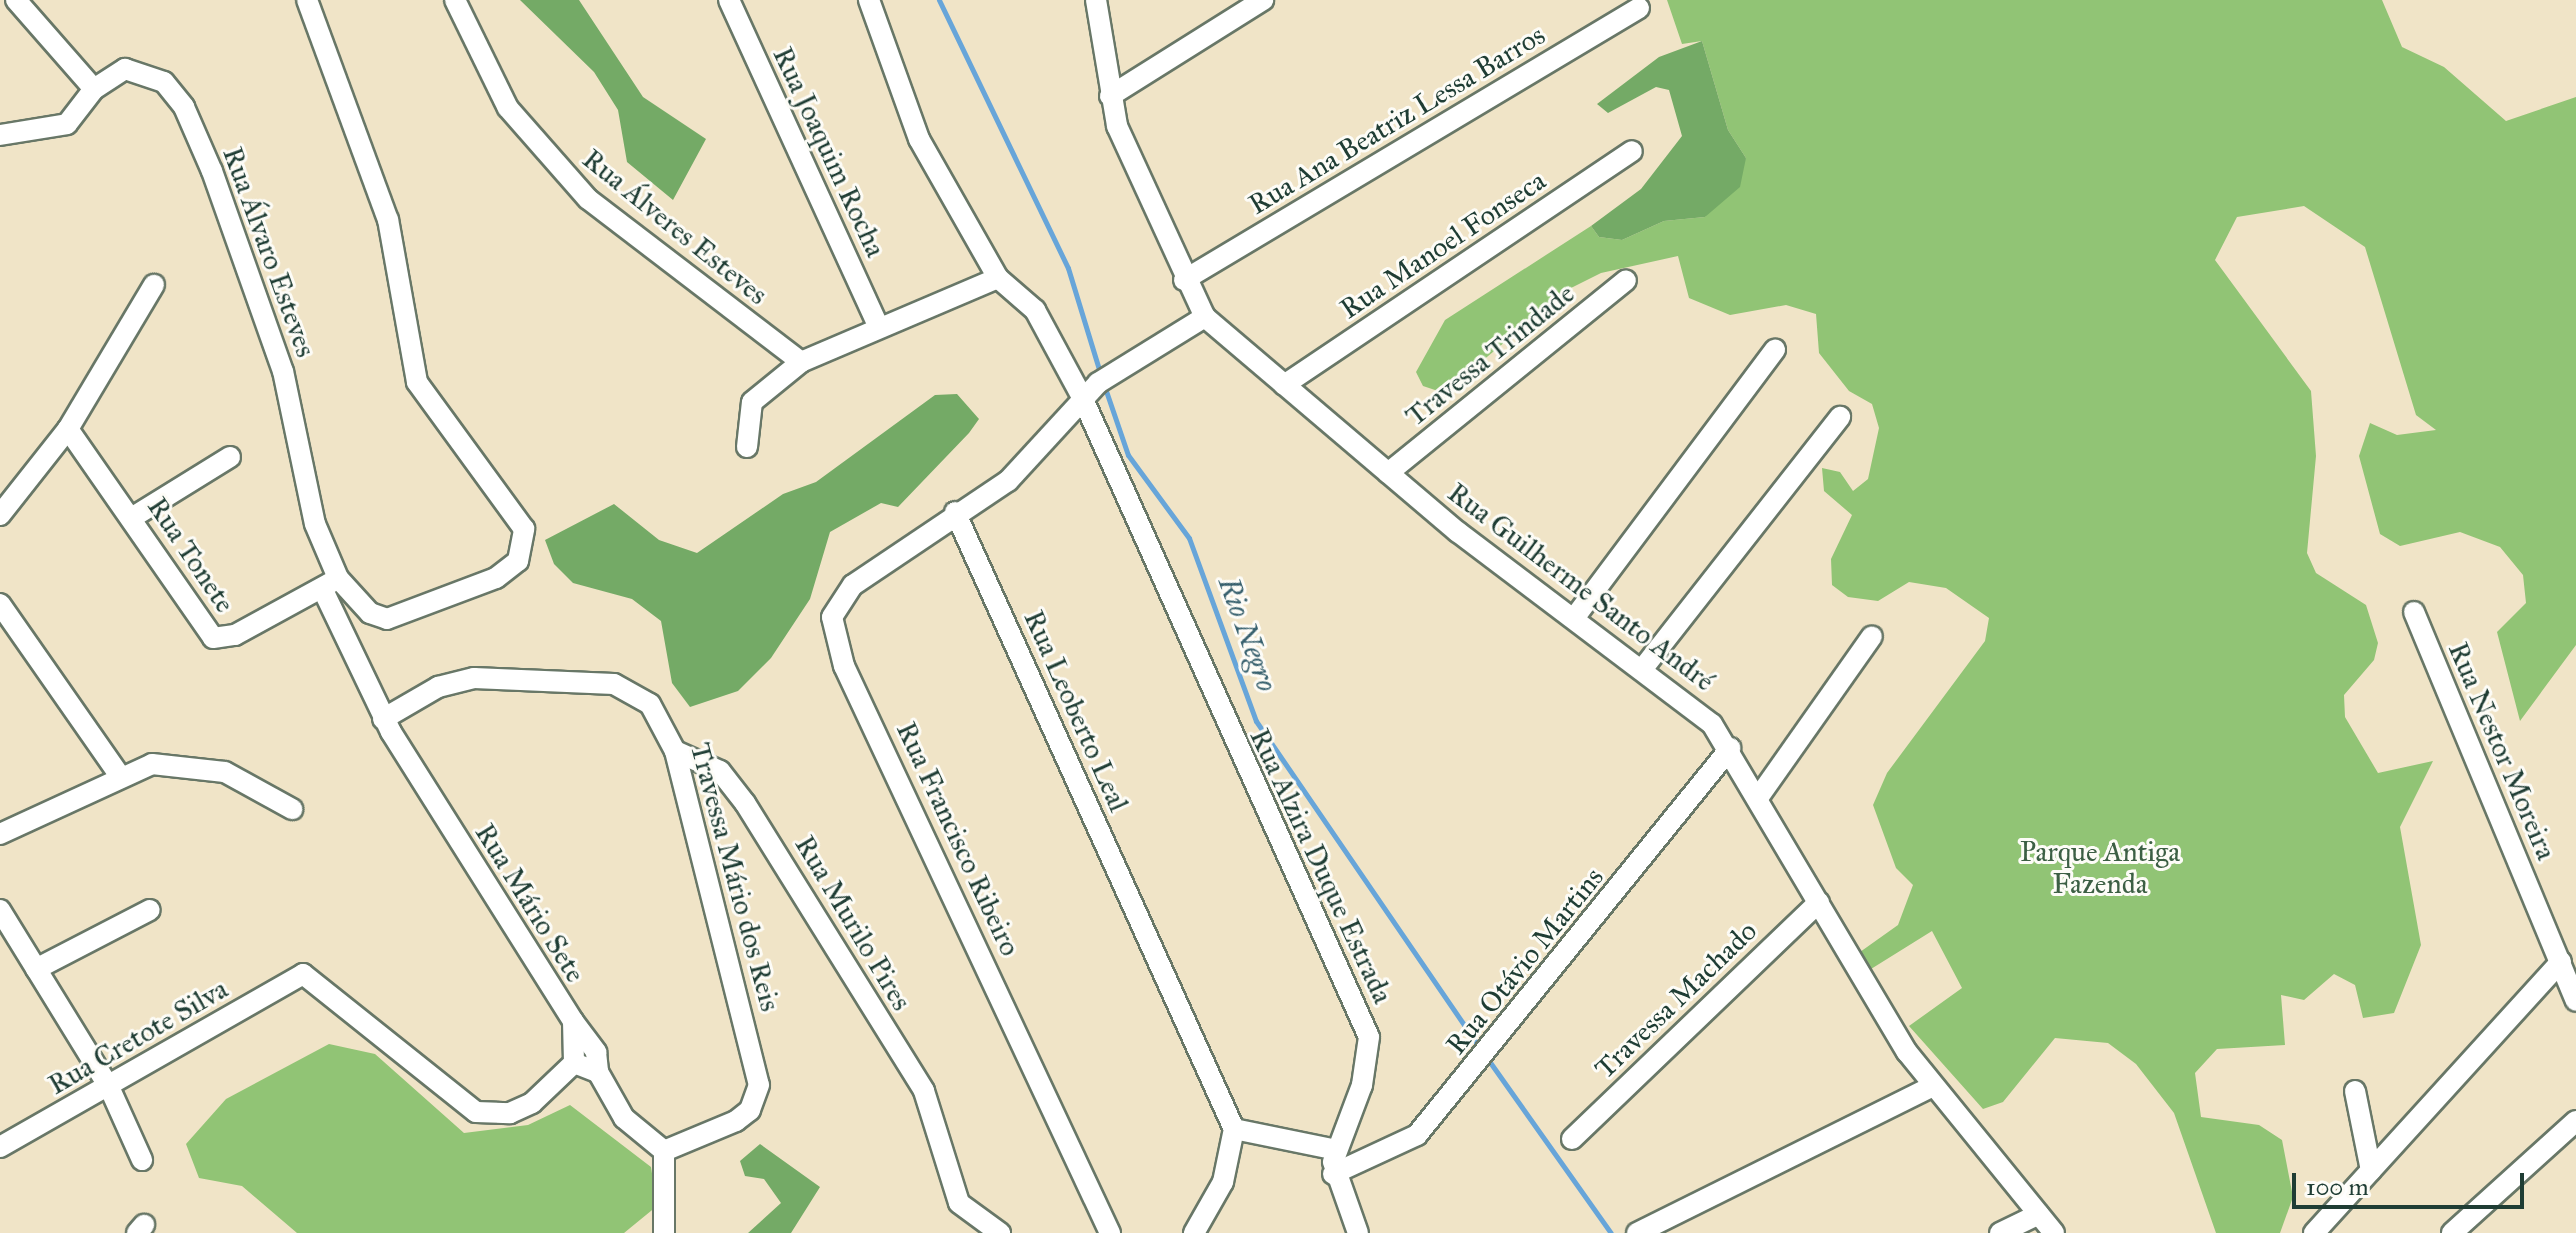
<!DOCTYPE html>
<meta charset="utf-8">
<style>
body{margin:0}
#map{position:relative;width:2576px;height:1233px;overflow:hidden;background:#f0e4c7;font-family:"IM FELL Great Primer",serif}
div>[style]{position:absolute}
.green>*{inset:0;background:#91c475}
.forest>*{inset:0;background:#74aa66}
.stream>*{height:5px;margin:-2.5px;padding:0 2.5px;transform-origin:2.5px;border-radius:2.5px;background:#67a5d9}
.roads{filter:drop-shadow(2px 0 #687767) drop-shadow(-2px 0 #687767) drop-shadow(0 2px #687767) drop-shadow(0 -2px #687767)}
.minor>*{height:20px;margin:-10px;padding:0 10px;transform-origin:10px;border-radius:10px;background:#fff}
span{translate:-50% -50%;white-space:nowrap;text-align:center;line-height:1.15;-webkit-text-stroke:6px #fdfcf7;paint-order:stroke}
.street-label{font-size:28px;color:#1f3d34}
.park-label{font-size:28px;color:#3c5f44}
.water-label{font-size:30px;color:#38616e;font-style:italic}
.scale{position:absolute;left:2292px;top:1173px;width:232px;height:36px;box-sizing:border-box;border:4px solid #1f3d34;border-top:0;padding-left:10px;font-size:24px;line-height:28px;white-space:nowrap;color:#1f3d34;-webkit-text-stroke:6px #fdfcf7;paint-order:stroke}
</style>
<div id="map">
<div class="green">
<i style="clip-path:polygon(1667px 0,2382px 0,2402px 47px,2444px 67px,2506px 121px,2576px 97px,2576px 645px,2520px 721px,2497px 632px,2526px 603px,2523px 575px,2500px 547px,2460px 532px,2400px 546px,2380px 534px,2359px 456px,2370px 423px,2397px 435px,2436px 430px,2416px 415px,2365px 247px,2304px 206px,2237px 217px,2215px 260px,2311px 391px,2316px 456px,2307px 553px,2316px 573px,2366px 605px,2378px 643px,2374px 660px,2344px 695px,2345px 717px,2378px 773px,2433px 761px,2400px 827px,2421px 945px,2394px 1013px,2363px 1018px,2355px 985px,2334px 974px,2304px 1000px,2281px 995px,2285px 1045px,2217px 1049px,2195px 1073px,2201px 1117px,2259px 1125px,2282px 1140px,2293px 1197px,2280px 1233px,2216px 1233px,2174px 1113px,2136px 1064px,2108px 1043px,2055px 1038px,2003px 1102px,1983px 1109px,1909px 1026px,1962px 988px,1932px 931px,1871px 969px,1860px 952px,1898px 925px,1913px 885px,1896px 868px,1873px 805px,1887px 773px,1985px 641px,1989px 618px,1946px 588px,1909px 582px,1878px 601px,1848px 597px,1832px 585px,1831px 559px,1852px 515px,1824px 491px,1822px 468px,1840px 472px,1853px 491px,1868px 479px,1879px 428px,1872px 404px,1849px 391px,1819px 353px,1816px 314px,1786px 305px,1730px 315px,1689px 298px,1678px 256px,1601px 273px,1567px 290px,1444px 393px,1423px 386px,1416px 372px,1445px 320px,1591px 226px,1599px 237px,1622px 240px,1664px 221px,1705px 217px,1746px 158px,1728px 130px,1702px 41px,1682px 44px)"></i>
<i style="clip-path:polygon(329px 1044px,375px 1054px,464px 1133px,528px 1125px,570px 1105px,651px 1167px,657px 1206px,624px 1233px,297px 1233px,242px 1186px,199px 1178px,186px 1144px,226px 1099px)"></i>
</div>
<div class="forest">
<i style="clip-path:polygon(520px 0,579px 0,643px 97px,706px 139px,673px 200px,627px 162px,618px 110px,594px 72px)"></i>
<i style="clip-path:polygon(1702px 41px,1728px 130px,1746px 158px,1740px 187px,1705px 217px,1664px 221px,1622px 240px,1599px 237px,1591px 226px,1641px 189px,1682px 136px,1669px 90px,1656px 87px,1608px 113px,1597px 104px,1659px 57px)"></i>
<i style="clip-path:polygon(957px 394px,979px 419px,969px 433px,898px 507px,881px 503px,830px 532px,810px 599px,771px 658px,738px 691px,690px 707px,672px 683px,661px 621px,632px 599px,573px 583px,554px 564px,545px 540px,614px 504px,659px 540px,697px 553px,783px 494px,816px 482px,935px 395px)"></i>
<i style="clip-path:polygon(760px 1144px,820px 1187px,791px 1233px,748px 1233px,781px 1203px,764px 1179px,745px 1176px,740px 1161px)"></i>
</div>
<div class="stream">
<i style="left:939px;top:0;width:297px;rotate:64.3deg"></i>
<i style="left:1068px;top:268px;width:113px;rotate:73deg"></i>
<i style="left:1104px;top:385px;width:74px;rotate:71.1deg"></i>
<i style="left:1128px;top:455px;width:103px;rotate:53.7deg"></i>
<i style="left:1189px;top:538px;width:195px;rotate:69.9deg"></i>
<i style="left:1256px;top:721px;width:399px;rotate:55.6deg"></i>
<i style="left:1487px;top:1058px;width:214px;rotate:54.7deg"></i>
</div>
<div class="roads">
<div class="minor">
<i style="left:16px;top:0;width:118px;rotate:48.8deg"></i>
<i style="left:455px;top:0;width:120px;rotate:63.9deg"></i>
<i style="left:508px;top:108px;width:121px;rotate:48.7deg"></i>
<i style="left:588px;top:199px;width:268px;rotate:37.4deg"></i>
<i style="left:729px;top:0;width:360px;rotate:65.4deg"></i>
<i style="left:869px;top:0;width:148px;rotate:70.2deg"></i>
<i style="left:919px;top:139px;width:160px;rotate:60.4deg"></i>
<i style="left:998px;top:278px;width:49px;rotate:40.9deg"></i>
<i style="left:1035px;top:310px;width:99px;rotate:61.6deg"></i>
<i style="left:1082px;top:397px;width:701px;rotate:65.85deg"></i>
<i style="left:1369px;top:1037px;width:49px;rotate:98.3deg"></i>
<i style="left:1362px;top:1085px;width:82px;rotate:110.6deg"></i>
<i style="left:1333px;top:1162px;width:75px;rotate:70.6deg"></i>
<i style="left:1096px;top:0;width:128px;rotate:80.5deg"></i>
<i style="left:1117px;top:126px;width:210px;rotate:65.3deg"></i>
<i style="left:1205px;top:317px;width:332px;rotate:40.4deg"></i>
<i style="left:1458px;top:532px;width:318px;rotate:37.1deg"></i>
<i style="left:1712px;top:724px;width:382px;rotate:59.3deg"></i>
<i style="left:1907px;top:1052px;width:233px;rotate:50.9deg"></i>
<i style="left:1110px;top:96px;width:181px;rotate:-32.1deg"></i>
<i style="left:0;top:135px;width:68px;rotate:-9.3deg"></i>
<i style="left:67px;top:124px;width:44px;rotate:-52.4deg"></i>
<i style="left:94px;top:89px;width:37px;rotate:-33deg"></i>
<i style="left:125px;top:69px;width:41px;rotate:18.4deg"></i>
<i style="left:164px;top:82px;width:32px;rotate:51deg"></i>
<i style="left:184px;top:107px;width:70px;rotate:66.4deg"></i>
<i style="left:212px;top:171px;width:212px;rotate:70.5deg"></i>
<i style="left:283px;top:371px;width:156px;rotate:78.2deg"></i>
<i style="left:315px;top:524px;width:59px;rotate:66.9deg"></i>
<i style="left:338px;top:578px;width:47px;rotate:47.6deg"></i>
<i style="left:370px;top:613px;width:18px;rotate:19deg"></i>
<i style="left:387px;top:619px;width:116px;rotate:-20.6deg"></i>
<i style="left:496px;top:578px;width:28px;rotate:-38deg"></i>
<i style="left:518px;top:561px;width:33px;rotate:-79deg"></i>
<i style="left:524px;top:529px;width:182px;rotate:-126.1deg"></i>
<i style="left:417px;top:382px;width:165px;rotate:-100.1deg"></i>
<i style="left:388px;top:220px;width:234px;rotate:-110.2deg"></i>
<i style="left:1184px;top:280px;width:530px;rotate:-30.87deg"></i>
<i style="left:1284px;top:385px;width:419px;rotate:-33.9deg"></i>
<i style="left:68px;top:429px;width:254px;rotate:55.2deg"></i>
<i style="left:213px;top:638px;width:22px;rotate:-8deg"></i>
<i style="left:235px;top:635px;width:111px;rotate:-28.7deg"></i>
<i style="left:747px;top:447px;width:45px;rotate:-83.7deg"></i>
<i style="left:752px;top:402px;width:63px;rotate:-39.2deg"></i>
<i style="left:801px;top:362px;width:214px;rotate:-23.1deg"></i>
<i style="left:1388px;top:473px;width:306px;rotate:-39deg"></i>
<i style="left:955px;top:512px;width:677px;rotate:65.67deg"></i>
<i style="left:0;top:515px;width:110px;rotate:-51.7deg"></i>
<i style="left:68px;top:429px;width:168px;rotate:-59.2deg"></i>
<i style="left:133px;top:517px;width:114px;rotate:-31.7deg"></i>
<i style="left:322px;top:588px;width:160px;rotate:64.4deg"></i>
<i style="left:391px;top:732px;width:342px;rotate:57.8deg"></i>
<i style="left:573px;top:1021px;width:42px;rotate:88.6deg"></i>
<i style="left:574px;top:1063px;width:26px;rotate:21deg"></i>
<i style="left:598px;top:1072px;width:53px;rotate:60.5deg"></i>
<i style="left:624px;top:1118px;width:52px;rotate:39.5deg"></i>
<i style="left:664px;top:1151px;width:82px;rotate:90deg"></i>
<i style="left:0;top:604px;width:206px;rotate:55.1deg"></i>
<i style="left:2414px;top:612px;width:421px;rotate:67.4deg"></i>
<i style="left:1575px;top:617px;width:334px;rotate:-53.2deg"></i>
<i style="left:1644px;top:667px;width:318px;rotate:-51.9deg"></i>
<i style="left:383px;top:719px;width:64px;rotate:-30.2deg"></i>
<i style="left:438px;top:687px;width:37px;rotate:-14deg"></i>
<i style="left:474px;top:678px;width:140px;rotate:2.5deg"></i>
<i style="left:614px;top:684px;width:41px;rotate:29.1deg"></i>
<i style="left:650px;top:704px;width:53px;rotate:62deg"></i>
<i style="left:675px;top:751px;width:344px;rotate:75.9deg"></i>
<i style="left:759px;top:1085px;width:27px;rotate:110deg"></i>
<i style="left:750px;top:1110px;width:18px;rotate:142deg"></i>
<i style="left:736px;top:1121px;width:78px;rotate:157.4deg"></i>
<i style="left:675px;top:751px;width:49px;rotate:24deg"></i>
<i style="left:720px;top:771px;width:41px;rotate:52deg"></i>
<i style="left:745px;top:803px;width:339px;rotate:58.1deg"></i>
<i style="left:924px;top:1091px;width:117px;rotate:72.6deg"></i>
<i style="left:959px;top:1203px;width:51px;rotate:36.2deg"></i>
<i style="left:1760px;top:795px;width:194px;rotate:-54.8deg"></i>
<i style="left:0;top:834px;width:167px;rotate:-24.7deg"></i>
<i style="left:152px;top:764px;width:73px;rotate:6.3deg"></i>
<i style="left:225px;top:772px;width:77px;rotate:28.9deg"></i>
<i style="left:0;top:910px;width:210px;rotate:58.4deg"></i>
<i style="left:110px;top:1089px;width:78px;rotate:65.7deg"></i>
<i style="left:36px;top:969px;width:128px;rotate:-27.4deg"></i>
<i style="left:573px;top:1021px;width:39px;rotate:53deg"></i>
<i style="left:596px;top:1052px;width:20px;rotate:84deg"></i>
<i style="left:2355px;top:1091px;width:81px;rotate:78.6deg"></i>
<i style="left:1234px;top:1129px;width:105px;rotate:11.5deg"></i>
<i style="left:1572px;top:1139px;width:342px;rotate:-43.8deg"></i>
<i style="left:0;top:1147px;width:349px;rotate:-29.7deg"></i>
<i style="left:303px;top:974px;width:221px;rotate:38.6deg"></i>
<i style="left:476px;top:1112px;width:34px;rotate:2deg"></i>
<i style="left:510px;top:1113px;width:24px;rotate:-24deg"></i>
<i style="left:532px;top:1103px;width:58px;rotate:-43.6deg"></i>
<i style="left:1333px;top:1174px;width:93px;rotate:-24.9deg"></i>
<i style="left:1417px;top:1135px;width:498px;rotate:-51deg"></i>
<i style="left:137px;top:1233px;width:11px;rotate:-49deg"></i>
<i style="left:1110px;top:1233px;width:626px;rotate:-115.13deg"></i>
<i style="left:844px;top:666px;width:50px;rotate:-103.8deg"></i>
<i style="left:832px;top:617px;width:38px;rotate:-57deg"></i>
<i style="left:853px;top:585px;width:187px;rotate:-33.9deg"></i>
<i style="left:1008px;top:481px;width:133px;rotate:-47.4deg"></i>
<i style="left:1098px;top:383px;width:126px;rotate:-31.7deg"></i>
<i style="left:1194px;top:1233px;width:59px;rotate:-60.4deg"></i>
<i style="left:1223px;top:1182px;width:54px;rotate:-78.3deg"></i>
<i style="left:1637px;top:1233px;width:330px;rotate:-26.4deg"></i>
<i style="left:2000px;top:1233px;width:43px;rotate:-26deg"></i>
<i style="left:2314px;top:1233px;width:367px;rotate:-47.7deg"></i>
<i style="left:2452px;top:1233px;width:167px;rotate:-42.1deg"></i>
</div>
</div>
<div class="street-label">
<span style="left:1397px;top:120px;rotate:-31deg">Rua Ana Beatriz Lessa Barros</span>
<span style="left:829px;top:152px;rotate:65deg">Rua Joaquim Rocha</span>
<span style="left:675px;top:227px;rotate:39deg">Rua Álveres Esteves</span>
<span style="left:1443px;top:245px;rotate:-34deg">Rua Manoel Fonseca</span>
<span style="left:269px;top:252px;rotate:70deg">Rua Álvaro Esteves</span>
<span style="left:1490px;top:355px;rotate:-39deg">Travessa Trindade</span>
<span style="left:191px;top:555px;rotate:56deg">Rua Tonete</span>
<span style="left:1581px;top:587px;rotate:37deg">Rua Guilherme Santo André</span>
<span style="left:1076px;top:711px;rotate:66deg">Rua Leoberto Leal</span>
<span style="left:2502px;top:751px;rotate:67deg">Rua Nestor Moreira</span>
<span style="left:958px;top:839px;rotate:65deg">Rua Francisco Ribeiro</span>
<span style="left:1321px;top:866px;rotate:65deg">Rua Alzira Duque Estrada</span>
<span style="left:735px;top:877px;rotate:75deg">Travessa Mário dos Reis</span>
<span style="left:530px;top:903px;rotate:58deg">Rua Mário Sete</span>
<span style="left:853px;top:923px;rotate:59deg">Rua Murilo Pires</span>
<span style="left:1525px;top:961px;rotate:-51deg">Rua Otávio Martins</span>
<span style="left:1676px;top:1000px;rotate:-44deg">Travessa Machado</span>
<span style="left:138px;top:1037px;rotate:-30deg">Rua Cretote Silva</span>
</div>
<div class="park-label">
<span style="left:2100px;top:868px">Parque Antiga<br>Fazenda</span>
</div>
<div class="water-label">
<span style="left:1248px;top:634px;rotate:70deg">Rio Negro</span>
</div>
<div class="scale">100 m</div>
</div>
